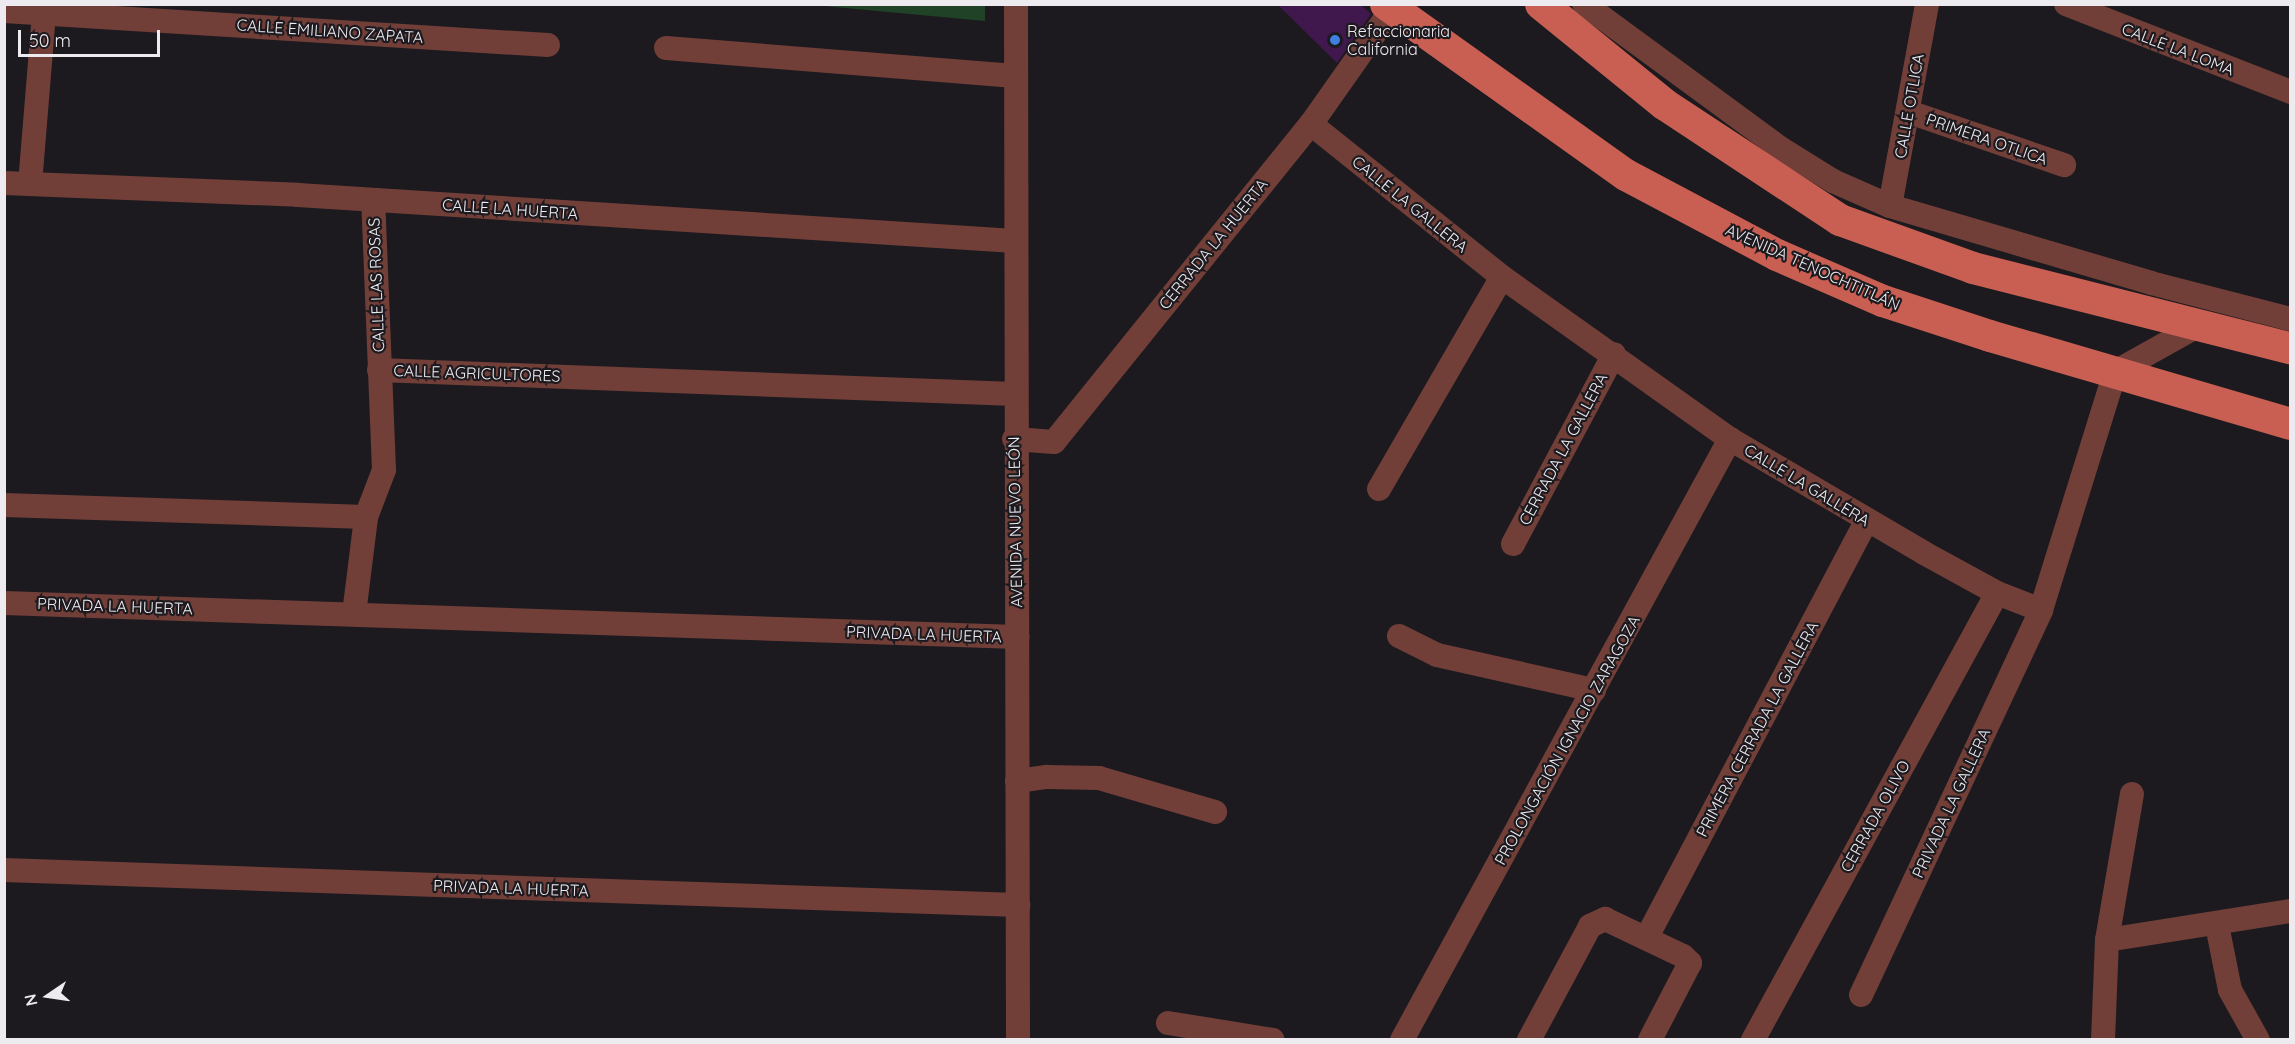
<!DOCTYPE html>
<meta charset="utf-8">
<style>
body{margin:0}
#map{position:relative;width:2295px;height:1044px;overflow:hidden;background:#1c1a1f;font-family:Quicksand,sans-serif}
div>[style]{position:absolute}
.green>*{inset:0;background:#204226}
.building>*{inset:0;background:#41184e}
.minor>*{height:24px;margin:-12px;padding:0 12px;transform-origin:12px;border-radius:12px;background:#723f38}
.major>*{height:32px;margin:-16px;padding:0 16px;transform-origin:16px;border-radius:16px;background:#c95f52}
.dots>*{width:16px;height:16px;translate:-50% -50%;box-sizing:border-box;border:3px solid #1c1a1f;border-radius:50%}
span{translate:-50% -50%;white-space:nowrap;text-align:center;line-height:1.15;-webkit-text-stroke:4.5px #1c1a1f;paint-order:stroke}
.street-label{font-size:16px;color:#edebef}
.poi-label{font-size:16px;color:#edebef}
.left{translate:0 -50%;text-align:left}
.frame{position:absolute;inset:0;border:6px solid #edebef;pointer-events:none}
.north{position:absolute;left:18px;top:966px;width:60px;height:60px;-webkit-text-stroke:4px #1c1a1f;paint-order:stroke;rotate:257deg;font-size:16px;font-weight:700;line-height:24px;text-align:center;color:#edebef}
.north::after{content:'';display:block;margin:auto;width:21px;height:27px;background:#edebef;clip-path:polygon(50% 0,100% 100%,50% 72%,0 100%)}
.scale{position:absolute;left:18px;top:30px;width:142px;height:27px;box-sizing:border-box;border:3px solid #edebef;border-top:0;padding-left:8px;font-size:18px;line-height:21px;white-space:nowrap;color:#edebef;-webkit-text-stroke:4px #1c1a1f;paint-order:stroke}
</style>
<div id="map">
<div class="green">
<i style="clip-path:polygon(813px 5px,985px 5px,985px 21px)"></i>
</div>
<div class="building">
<i style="clip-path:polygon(1277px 4px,1360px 4px,1371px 14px,1337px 63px)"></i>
</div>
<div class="minor">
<i style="left:1016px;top:4px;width:1036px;rotate:89.89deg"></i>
<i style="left:1584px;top:4px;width:243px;rotate:36.3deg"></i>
<i style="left:1780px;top:148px;width:62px;rotate:31.9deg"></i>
<i style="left:1833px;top:181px;width:62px;rotate:23.7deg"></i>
<i style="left:1890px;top:206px;width:272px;rotate:16.4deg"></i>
<i style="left:2151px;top:283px;width:144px;rotate:14.5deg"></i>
<i style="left:2066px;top:4px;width:241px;rotate:21.4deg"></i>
<i style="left:4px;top:11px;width:545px;rotate:3.58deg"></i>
<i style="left:666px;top:48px;width:350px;rotate:4.6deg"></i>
<i style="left:1909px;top:112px;width:164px;rotate:18.9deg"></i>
<i style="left:1311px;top:124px;width:245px;rotate:38.7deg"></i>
<i style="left:1502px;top:277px;width:280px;rotate:35.4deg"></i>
<i style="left:1730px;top:439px;width:225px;rotate:30.4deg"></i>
<i style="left:1924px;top:553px;width:83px;rotate:28.7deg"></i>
<i style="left:1997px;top:593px;width:47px;rotate:21.1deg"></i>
<i style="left:2041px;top:610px;width:249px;rotate:-72.7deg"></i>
<i style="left:2115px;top:372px;width:98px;rotate:-29.2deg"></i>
<i style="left:4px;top:183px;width:294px;rotate:2.3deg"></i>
<i style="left:298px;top:195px;width:718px;rotate:3.67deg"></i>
<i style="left:30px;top:184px;width:172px;rotate:-85.3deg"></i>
<i style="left:1890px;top:206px;width:205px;rotate:-79.6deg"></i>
<i style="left:379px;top:370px;width:636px;rotate:2.16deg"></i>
<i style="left:1014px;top:439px;width:40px;rotate:4.3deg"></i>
<i style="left:1054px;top:442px;width:409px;rotate:-51.1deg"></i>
<i style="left:1311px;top:124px;width:139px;rotate:-54.9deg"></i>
<i style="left:1379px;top:489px;width:245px;rotate:-59.9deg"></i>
<i style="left:4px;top:505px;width:362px;rotate:1.9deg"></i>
<i style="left:366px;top:517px;width:50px;rotate:-69deg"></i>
<i style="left:384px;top:470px;width:270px;rotate:-92.3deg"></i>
<i style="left:1513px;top:544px;width:215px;rotate:-62deg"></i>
<i style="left:4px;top:603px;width:1014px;rotate:1.92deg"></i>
<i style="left:354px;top:614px;width:98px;rotate:-82.9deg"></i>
<i style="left:1399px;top:636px;width:42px;rotate:26.6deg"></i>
<i style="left:1437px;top:655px;width:161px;rotate:12.6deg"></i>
<i style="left:1017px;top:781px;width:30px;rotate:-8deg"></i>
<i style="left:1047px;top:777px;width:52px;rotate:1.1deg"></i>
<i style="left:1099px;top:778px;width:121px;rotate:16.3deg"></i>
<i style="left:4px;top:870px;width:1015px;rotate:1.98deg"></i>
<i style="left:2217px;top:925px;width:66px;rotate:78.7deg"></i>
<i style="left:2230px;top:990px;width:57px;rotate:60.8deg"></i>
<i style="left:1647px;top:937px;width:470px;rotate:-62.2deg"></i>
<i style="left:2107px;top:940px;width:148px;rotate:-80.3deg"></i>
<i style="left:1861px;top:995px;width:425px;rotate:-64.9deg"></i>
<i style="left:1168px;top:1023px;width:106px;rotate:9.2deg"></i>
<i style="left:1402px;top:1040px;width:685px;rotate:-61.38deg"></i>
<i style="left:1529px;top:1040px;width:129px;rotate:-61.8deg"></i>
<i style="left:1590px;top:926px;width:17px;rotate:-25deg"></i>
<i style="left:1605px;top:919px;width:86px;rotate:25.4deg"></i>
<i style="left:1683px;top:956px;width:10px;rotate:45deg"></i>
<i style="left:1690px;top:963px;width:87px;rotate:117.5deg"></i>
<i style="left:1753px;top:1040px;width:509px;rotate:-61.37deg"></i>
<i style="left:2103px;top:1040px;width:100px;rotate:-87.7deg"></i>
<i style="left:2107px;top:940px;width:185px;rotate:-9deg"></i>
</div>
<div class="major">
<i style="left:1386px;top:4px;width:295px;rotate:35.5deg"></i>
<i style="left:1626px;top:175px;width:171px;rotate:27.9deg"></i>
<i style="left:1777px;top:255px;width:116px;rotate:23.5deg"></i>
<i style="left:1883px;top:301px;width:113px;rotate:18.1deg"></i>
<i style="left:1990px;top:336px;width:313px;rotate:16.3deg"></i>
<i style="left:1541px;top:4px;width:159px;rotate:39.1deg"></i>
<i style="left:1664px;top:104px;width:211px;rotate:33.4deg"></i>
<i style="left:1840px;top:220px;width:141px;rotate:19.8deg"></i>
<i style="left:1973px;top:268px;width:327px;rotate:14.2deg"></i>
</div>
<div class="dots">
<i style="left:1335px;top:40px;background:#3f7fe0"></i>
</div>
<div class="street-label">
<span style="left:330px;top:31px;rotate:4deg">CALLE EMILIANO ZAPATA</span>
<span style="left:2178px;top:49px;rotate:21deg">CALLE LA LOMA</span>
<span style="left:1909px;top:106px;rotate:-80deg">CALLE OTLICA</span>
<span style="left:1987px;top:139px;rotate:19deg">PRIMERA OTLICA</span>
<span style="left:1410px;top:204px;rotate:39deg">CALLE LA GALLERA</span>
<span style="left:510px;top:209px;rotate:4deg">CALLE LA HUERTA</span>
<span style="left:1213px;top:244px;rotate:-51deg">CERRADA LA HUERTA</span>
<span style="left:1813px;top:267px;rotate:24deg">AVENIDA TENOCHTITLÁN</span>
<span style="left:376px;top:285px;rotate:-92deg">CALLE LAS ROSAS</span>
<span style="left:477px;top:373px;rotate:2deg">CALLE AGRICULTORES</span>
<span style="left:1563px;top:449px;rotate:-62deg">CERRADA LA GALLERA</span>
<span style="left:1807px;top:485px;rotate:31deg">CALLE LA GALLERA</span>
<span style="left:1015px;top:522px;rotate:-91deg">AVENIDA NUEVO LEÓN</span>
<span style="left:115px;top:606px;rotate:2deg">PRIVADA LA HUERTA</span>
<span style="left:924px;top:634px;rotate:2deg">PRIVADA LA HUERTA</span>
<span style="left:1757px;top:729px;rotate:-62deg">PRIMERA CERRADA LA GALLERA</span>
<span style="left:1567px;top:740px;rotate:-61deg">PROLONGACIÓN IGNACIO ZARAGOZA</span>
<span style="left:1951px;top:803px;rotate:-65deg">PRIVADA LA GALLERA</span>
<span style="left:1875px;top:816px;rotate:-61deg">CERRADA OLIVO</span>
<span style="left:511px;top:888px;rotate:2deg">PRIVADA LA HUERTA</span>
</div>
<div class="poi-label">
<span class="left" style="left:1347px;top:40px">Refaccionaria<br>California</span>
</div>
<div class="frame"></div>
<div class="north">N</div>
<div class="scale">50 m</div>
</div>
